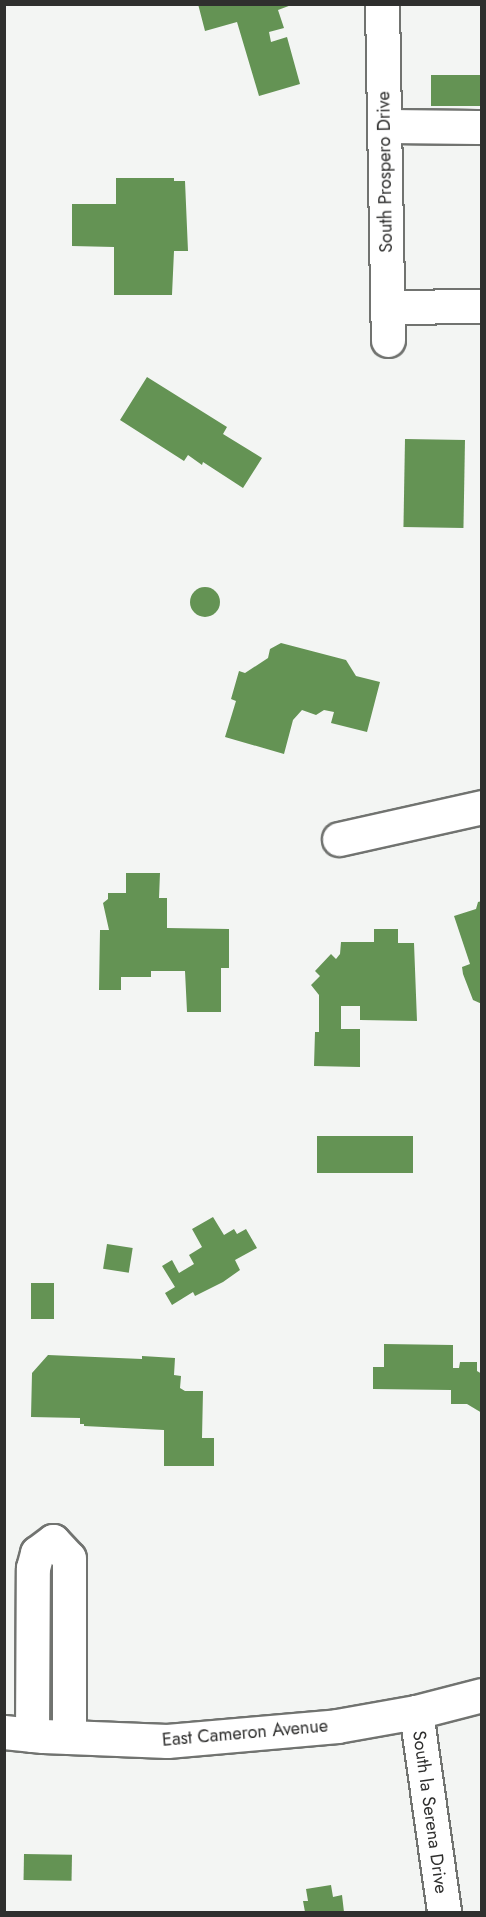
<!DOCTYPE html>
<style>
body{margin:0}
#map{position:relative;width:486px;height:1917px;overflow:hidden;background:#f3f5f3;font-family:Jost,sans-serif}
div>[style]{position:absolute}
.building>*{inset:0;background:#649354;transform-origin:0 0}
.round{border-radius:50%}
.roads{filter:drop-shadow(2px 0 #717370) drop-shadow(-2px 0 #717370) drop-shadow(0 2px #717370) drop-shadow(0 -2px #717370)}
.minor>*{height:33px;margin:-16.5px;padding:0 16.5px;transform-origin:16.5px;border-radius:16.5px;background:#fff}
.major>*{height:33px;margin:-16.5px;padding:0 16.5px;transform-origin:16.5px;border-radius:16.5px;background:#fff}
span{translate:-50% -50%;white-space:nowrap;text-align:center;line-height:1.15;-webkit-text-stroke:5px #fff;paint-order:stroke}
.street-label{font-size:18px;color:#2f2f2e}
.frame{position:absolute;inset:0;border:6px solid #2f2f2e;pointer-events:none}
</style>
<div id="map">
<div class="building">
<i style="clip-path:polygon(198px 4px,294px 4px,278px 10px,284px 28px,269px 32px,271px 42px,287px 37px,300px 84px,259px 96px,237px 22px,205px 31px)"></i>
<i style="left:482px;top:75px;width:31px;height:51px;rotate:90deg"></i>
<i style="clip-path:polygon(116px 178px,174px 178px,174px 181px,185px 181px,188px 251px,174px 251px,172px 295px,114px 295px,114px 247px,72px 246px,72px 204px,116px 204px)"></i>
<i style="clip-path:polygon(147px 377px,227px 427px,223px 434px,262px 458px,243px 488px,203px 462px,202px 465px,188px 455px,184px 461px,120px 420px)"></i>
<i style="left:405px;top:439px;width:60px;height:88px;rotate:1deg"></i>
<i class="round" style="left:190px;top:587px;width:30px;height:30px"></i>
<i style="clip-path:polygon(281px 643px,346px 660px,356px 676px,380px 682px,367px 732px,331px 723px,334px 712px,324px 710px,316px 715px,302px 710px,293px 720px,284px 754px,225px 737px,236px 701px,231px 699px,239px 671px,245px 673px,268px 658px,270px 649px)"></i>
<i style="clip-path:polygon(126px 873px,160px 873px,159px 898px,167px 898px,167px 928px,229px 929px,229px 968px,221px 968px,221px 1012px,187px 1012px,185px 971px,151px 971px,151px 977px,121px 977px,121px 990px,99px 990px,100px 930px,109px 930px,103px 903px,108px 899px,108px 893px,126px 893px)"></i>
<i style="clip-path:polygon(482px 901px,482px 1004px,473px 1000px,463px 974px,462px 967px,470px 964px,454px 916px,476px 909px,478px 902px)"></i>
<i style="clip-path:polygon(374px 929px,398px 929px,398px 943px,414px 943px,417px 1021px,360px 1020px,360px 1006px,341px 1006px,341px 1029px,360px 1029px,360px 1067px,314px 1066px,315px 1032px,319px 1032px,319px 995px,311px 985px,320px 976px,315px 971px,331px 954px,336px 959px,340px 954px,341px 942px,374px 942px)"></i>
<i style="left:317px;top:1136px;width:96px;height:37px"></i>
<i style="clip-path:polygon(213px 1217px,224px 1235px,234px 1229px,237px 1234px,246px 1229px,257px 1248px,235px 1260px,240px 1270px,223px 1282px,195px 1296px,193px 1292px,172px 1305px,165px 1293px,175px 1287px,162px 1266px,172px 1260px,179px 1273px,194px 1264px,189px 1255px,202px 1247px,192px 1229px)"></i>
<i style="left:107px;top:1244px;width:26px;height:25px;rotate:9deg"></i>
<i style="left:31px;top:1283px;width:23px;height:36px"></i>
<i style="clip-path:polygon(384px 1344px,453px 1345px,453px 1368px,459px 1368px,460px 1362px,477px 1362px,477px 1371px,482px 1374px,482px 1413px,467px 1404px,451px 1404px,451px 1390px,373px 1389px,373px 1367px,384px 1367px)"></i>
<i style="clip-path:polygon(48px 1355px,142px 1359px,142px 1356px,175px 1358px,174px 1375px,181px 1376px,180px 1388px,185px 1391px,203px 1391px,202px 1438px,214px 1438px,214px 1466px,164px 1466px,164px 1430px,84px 1426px,84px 1424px,80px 1424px,80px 1418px,31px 1417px,32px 1373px)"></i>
<i style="left:24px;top:1854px;width:48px;height:26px;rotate:1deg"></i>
<i style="clip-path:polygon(331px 1885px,333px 1897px,342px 1895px,344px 1912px,305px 1912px,303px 1901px,308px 1901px,306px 1889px)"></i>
</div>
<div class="roads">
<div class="minor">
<i style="left:382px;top:4px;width:336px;rotate:89deg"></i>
<i style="left:385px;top:126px;width:97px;rotate:0.6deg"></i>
<i style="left:387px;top:307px;width:95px;rotate:-0.6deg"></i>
<i style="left:339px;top:839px;width:147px;rotate:-12.6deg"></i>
<i style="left:416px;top:1712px;width:202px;rotate:82deg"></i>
<i style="left:32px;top:1735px;width:167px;rotate:-89.7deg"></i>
<i style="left:33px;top:1568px;width:16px;rotate:-75deg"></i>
<i style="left:37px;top:1553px;width:20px;rotate:-37deg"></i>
<i style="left:53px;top:1541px;width:23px;rotate:47deg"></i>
<i style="left:69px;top:1558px;width:179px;rotate:90deg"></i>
</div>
<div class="major">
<i style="left:4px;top:1732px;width:39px;rotate:6deg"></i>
<i style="left:43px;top:1736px;width:124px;rotate:2.3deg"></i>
<i style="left:167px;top:1741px;width:171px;rotate:-5deg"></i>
<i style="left:337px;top:1726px;width:80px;rotate:-10deg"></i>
<i style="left:416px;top:1712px;width:68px;rotate:-14.4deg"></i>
</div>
</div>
<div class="street-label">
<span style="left:385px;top:172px;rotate:-91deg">South Prospero Drive</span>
<span style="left:245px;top:1733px;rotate:-5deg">East Cameron Avenue</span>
<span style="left:430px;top:1812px;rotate:82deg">South la Serena Drive</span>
</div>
<div class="frame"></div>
</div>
